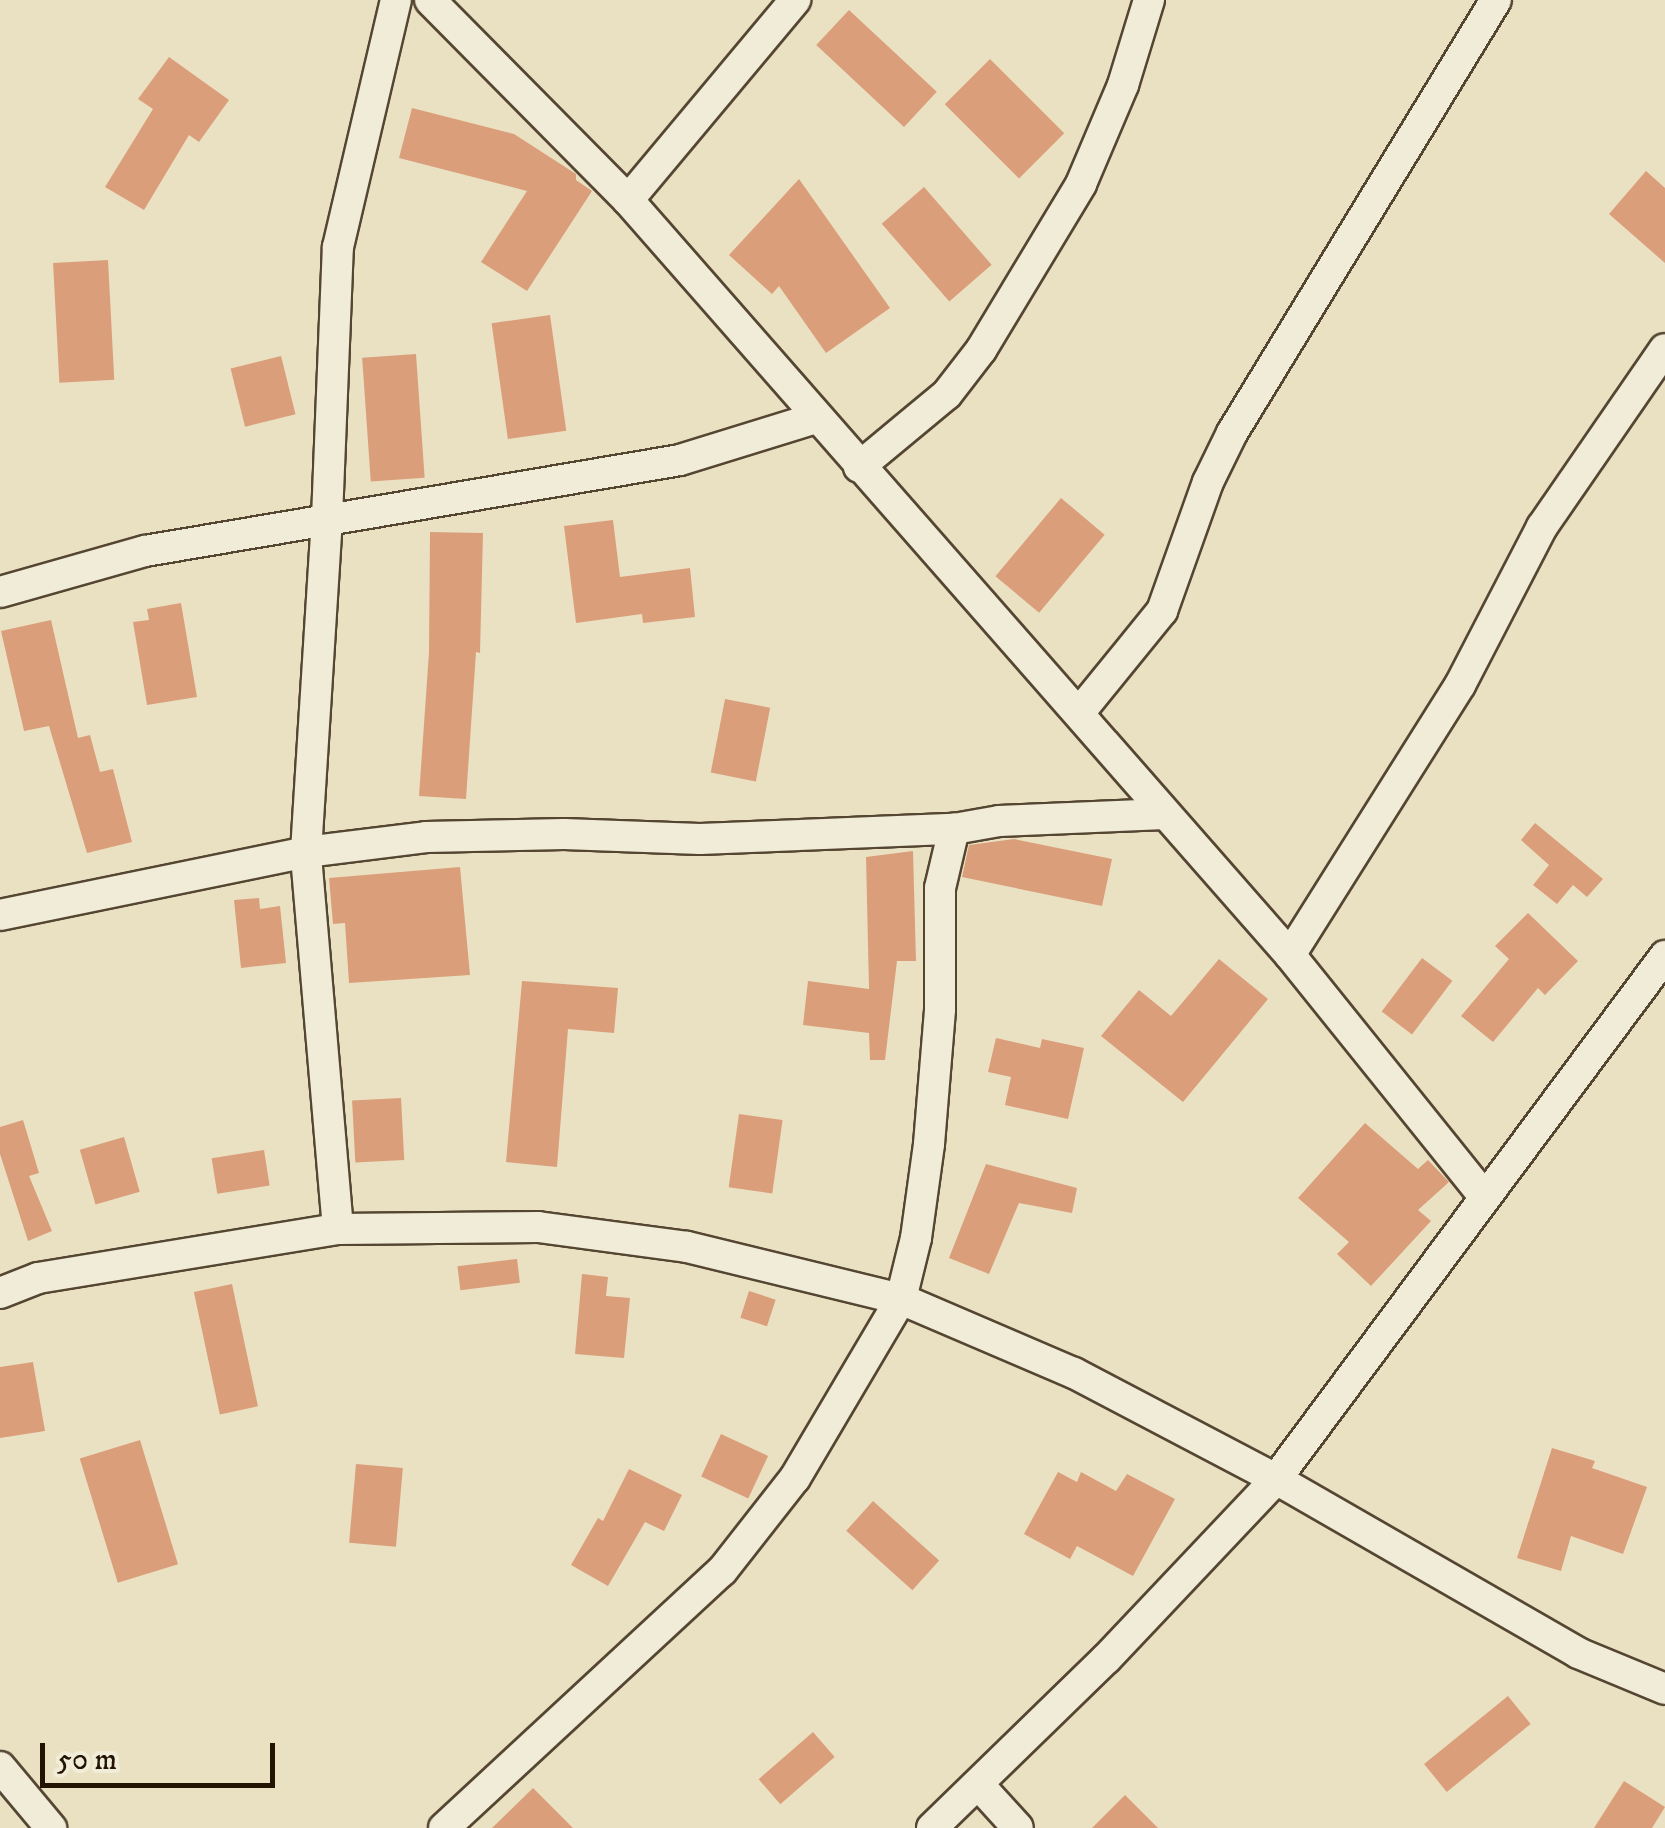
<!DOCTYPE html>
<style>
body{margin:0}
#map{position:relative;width:1665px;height:1828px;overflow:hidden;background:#eae1c3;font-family:"IM FELL DW Pica",serif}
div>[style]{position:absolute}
.building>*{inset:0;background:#db9e7b;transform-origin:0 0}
.roads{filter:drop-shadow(2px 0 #554632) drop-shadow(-2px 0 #554632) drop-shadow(0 2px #554632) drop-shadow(0 -2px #554632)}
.street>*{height:30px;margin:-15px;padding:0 15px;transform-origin:15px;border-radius:15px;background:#f1ecd8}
span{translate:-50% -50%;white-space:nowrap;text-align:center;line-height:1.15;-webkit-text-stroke:8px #f1ecd8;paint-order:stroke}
.scale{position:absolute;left:40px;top:1743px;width:235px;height:45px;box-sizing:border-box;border:5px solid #231302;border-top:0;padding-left:12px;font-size:30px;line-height:35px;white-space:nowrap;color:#231302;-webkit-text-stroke:8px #f1ecd8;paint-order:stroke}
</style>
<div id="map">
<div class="building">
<i style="left:849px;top:10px;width:120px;height:48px;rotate:43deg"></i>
<i style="clip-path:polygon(169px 57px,229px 100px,199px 142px,189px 135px,144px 210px,105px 187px,153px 109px,138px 99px)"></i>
<i style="left:990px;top:59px;width:105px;height:64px;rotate:45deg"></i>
<i style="clip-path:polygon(412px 108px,514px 134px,576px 174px,576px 180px,592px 191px,527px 291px,481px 262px,527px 191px,399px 158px)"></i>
<i style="clip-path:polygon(1646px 171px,1665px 188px,1665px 263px,1609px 214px)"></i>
<i style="clip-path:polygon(799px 179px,890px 308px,826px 353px,779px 286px,772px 294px,729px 255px)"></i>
<i style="left:924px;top:187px;width:103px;height:56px;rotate:49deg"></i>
<i style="left:108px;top:260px;width:120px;height:55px;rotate:87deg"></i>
<i style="left:550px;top:315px;width:117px;height:59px;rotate:82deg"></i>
<i style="left:416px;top:354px;width:124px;height:54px;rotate:86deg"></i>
<i style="left:281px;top:356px;width:60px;height:52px;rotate:76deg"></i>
<i style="left:1061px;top:498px;width:57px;height:102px;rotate:40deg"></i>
<i style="clip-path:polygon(613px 520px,620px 577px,690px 568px,695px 617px,643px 623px,642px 614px,576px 623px,564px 526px)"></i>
<i style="clip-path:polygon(430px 532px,483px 533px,480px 653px,476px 652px,466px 799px,419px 796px,429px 652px)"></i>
<i style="clip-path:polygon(181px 603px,197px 697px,147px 705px,133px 622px,149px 620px,147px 609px)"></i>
<i style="clip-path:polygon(51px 620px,78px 738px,90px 735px,100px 772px,113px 769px,132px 842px,87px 853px,49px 726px,24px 731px,1px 631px)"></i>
<i style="left:725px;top:699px;width:46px;height:75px;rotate:11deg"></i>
<i style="clip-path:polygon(1535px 823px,1603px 879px,1587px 897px,1573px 885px,1557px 904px,1533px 885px,1549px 865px,1521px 840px)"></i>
<i style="clip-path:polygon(1014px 839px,1112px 859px,1102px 906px,962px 877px,969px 845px)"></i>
<i style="clip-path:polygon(913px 851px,916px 961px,897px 961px,885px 1060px,870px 1060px,869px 1033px,803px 1025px,808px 981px,869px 989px,866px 857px)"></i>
<i style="clip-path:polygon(460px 867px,470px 975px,349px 983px,345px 923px,333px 924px,329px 878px)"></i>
<i style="clip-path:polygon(259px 898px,260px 909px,280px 906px,286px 963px,241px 968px,234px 900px)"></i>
<i style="clip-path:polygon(1528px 913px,1578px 961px,1545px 995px,1538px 988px,1493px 1042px,1461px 1016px,1509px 959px,1495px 946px)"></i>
<i style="left:1422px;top:958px;width:38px;height:67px;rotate:37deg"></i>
<i style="clip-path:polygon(1219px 959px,1268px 999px,1183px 1102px,1101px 1036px,1139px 990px,1171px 1016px)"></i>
<i style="clip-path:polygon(522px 981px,618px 988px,614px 1033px,568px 1029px,557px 1167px,506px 1162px)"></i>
<i style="clip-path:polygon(996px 1038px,1040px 1048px,1042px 1039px,1084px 1048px,1068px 1119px,1005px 1105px,1011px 1077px,988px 1072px)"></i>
<i style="left:401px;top:1098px;width:62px;height:49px;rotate:87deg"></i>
<i style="left:739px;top:1114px;width:44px;height:74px;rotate:8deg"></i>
<i style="clip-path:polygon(23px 1120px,39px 1173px,29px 1176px,52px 1231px,28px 1241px,0 1154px,0 1127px)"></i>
<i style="clip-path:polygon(1365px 1123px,1418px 1169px,1428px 1160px,1449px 1182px,1418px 1210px,1431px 1221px,1371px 1286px,1337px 1254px,1349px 1242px,1298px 1198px)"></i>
<i style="left:124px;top:1137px;width:57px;height:46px;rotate:74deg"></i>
<i style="left:264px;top:1150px;width:36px;height:53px;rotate:81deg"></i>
<i style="clip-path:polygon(986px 1164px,1077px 1188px,1072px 1213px,1019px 1203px,989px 1274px,949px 1258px)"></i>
<i style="left:517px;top:1259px;width:24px;height:60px;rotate:83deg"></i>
<i style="clip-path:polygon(582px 1274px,608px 1277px,606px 1296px,630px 1298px,624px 1358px,575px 1354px)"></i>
<i style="left:232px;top:1284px;width:125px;height:39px;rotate:78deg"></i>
<i style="left:749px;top:1291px;width:28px;height:28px;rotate:18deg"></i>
<i style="clip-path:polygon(33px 1362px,45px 1431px,0 1438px,0 1367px)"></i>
<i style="left:721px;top:1434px;width:52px;height:47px;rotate:25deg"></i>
<i style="left:140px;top:1440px;width:130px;height:63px;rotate:73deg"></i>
<i style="clip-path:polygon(1552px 1448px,1595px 1461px,1592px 1468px,1647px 1487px,1623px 1554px,1571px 1536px,1561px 1571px,1517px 1558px)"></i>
<i style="left:356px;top:1464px;width:47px;height:79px;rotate:5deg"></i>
<i style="clip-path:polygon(629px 1469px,682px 1495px,664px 1531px,645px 1522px,608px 1586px,571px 1565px,598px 1518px,603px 1521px)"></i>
<i style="clip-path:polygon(1058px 1472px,1077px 1482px,1081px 1472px,1116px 1491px,1127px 1474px,1175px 1499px,1133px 1576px,1077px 1546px,1070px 1559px,1024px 1534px)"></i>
<i style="left:873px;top:1501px;width:89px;height:40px;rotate:42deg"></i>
<i style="left:1508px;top:1696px;width:36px;height:108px;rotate:51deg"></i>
<i style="left:813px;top:1732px;width:33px;height:72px;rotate:49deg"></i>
<i style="clip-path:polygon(1624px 1781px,1665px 1807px,1652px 1828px,1594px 1828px)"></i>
<i style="clip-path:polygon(533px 1788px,573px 1828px,492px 1828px)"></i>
<i style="clip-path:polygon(1125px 1795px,1158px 1828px,1092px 1828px)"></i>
</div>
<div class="roads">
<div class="street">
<i style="left:430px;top:0;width:281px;rotate:45.3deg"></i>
<i style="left:628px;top:200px;width:1004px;rotate:48.76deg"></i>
<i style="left:1290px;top:955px;width:309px;rotate:51.2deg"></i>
<i style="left:628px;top:200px;width:261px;rotate:-50.1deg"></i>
<i style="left:859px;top:467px;width:114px;rotate:-39.7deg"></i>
<i style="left:947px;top:394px;width:56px;rotate:-52.3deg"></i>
<i style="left:981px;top:350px;width:194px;rotate:-58.9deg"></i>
<i style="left:1081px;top:184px;width:108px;rotate:-67deg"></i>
<i style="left:1123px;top:85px;width:89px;rotate:-73deg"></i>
<i style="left:0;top:592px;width:151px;rotate:-15.8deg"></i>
<i style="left:145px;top:551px;width:543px;rotate:-9.65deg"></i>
<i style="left:680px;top:460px;width:142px;rotate:-17.2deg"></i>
<i style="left:1079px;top:713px;width:132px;rotate:-50.9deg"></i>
<i style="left:1162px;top:611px;width:137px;rotate:-70.4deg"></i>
<i style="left:1208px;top:482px;width:55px;rotate:-63.9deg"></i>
<i style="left:1232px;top:433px;width:507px;rotate:-58.63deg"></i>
<i style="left:0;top:915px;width:312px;rotate:-11.6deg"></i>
<i style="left:306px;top:852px;width:121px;rotate:-7.1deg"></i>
<i style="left:426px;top:837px;width:138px;rotate:-1.2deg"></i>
<i style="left:564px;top:834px;width:136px;rotate:2.1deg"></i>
<i style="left:700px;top:839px;width:254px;rotate:-2.3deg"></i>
<i style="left:954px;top:829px;width:46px;rotate:-10.1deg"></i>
<i style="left:999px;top:821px;width:166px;rotate:-2.4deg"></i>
<i style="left:1290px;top:955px;width:319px;rotate:-57.8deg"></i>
<i style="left:1460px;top:685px;width:178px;rotate:-62.6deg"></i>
<i style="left:1542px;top:527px;width:216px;rotate:-55.4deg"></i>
<i style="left:338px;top:1229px;width:378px;rotate:-94.9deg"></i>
<i style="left:306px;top:852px;width:335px;rotate:-86.4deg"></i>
<i style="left:327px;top:518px;width:271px;rotate:-87.7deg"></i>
<i style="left:338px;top:247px;width:254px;rotate:-76.8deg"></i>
<i style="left:0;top:1293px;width:41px;rotate:-21.5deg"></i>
<i style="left:38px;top:1278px;width:304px;rotate:-9.3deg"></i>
<i style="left:338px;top:1229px;width:200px;rotate:-0.6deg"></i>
<i style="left:538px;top:1227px;width:150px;rotate:7.6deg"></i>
<i style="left:687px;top:1247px;width:220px;rotate:13.7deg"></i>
<i style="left:901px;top:1299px;width:188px;rotate:23.2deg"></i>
<i style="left:1074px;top:1373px;width:228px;rotate:27.7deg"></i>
<i style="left:1276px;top:1479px;width:349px;rotate:29.9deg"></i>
<i style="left:1578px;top:1653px;width:94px;rotate:22.5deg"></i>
<i style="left:0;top:1767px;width:80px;rotate:50.1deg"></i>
<i style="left:978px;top:1784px;width:59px;rotate:47.7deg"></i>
<i style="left:444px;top:1828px;width:379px;rotate:-42.8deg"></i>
<i style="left:722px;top:1571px;width:118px;rotate:-51.9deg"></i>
<i style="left:795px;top:1478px;width:208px;rotate:-59.4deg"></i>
<i style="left:901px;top:1299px;width:63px;rotate:-76.2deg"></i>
<i style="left:916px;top:1238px;width:95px;rotate:-82.1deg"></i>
<i style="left:929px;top:1144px;width:135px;rotate:-85.3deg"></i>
<i style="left:940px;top:1009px;width:121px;rotate:-90deg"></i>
<i style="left:940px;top:888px;width:61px;rotate:-76.7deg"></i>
<i style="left:932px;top:1828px;width:243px;rotate:-44.2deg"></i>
<i style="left:1106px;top:1659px;width:248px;rotate:-46.6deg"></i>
<i style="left:1276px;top:1479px;width:652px;rotate:-53.36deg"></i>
</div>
</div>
<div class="scale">50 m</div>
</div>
